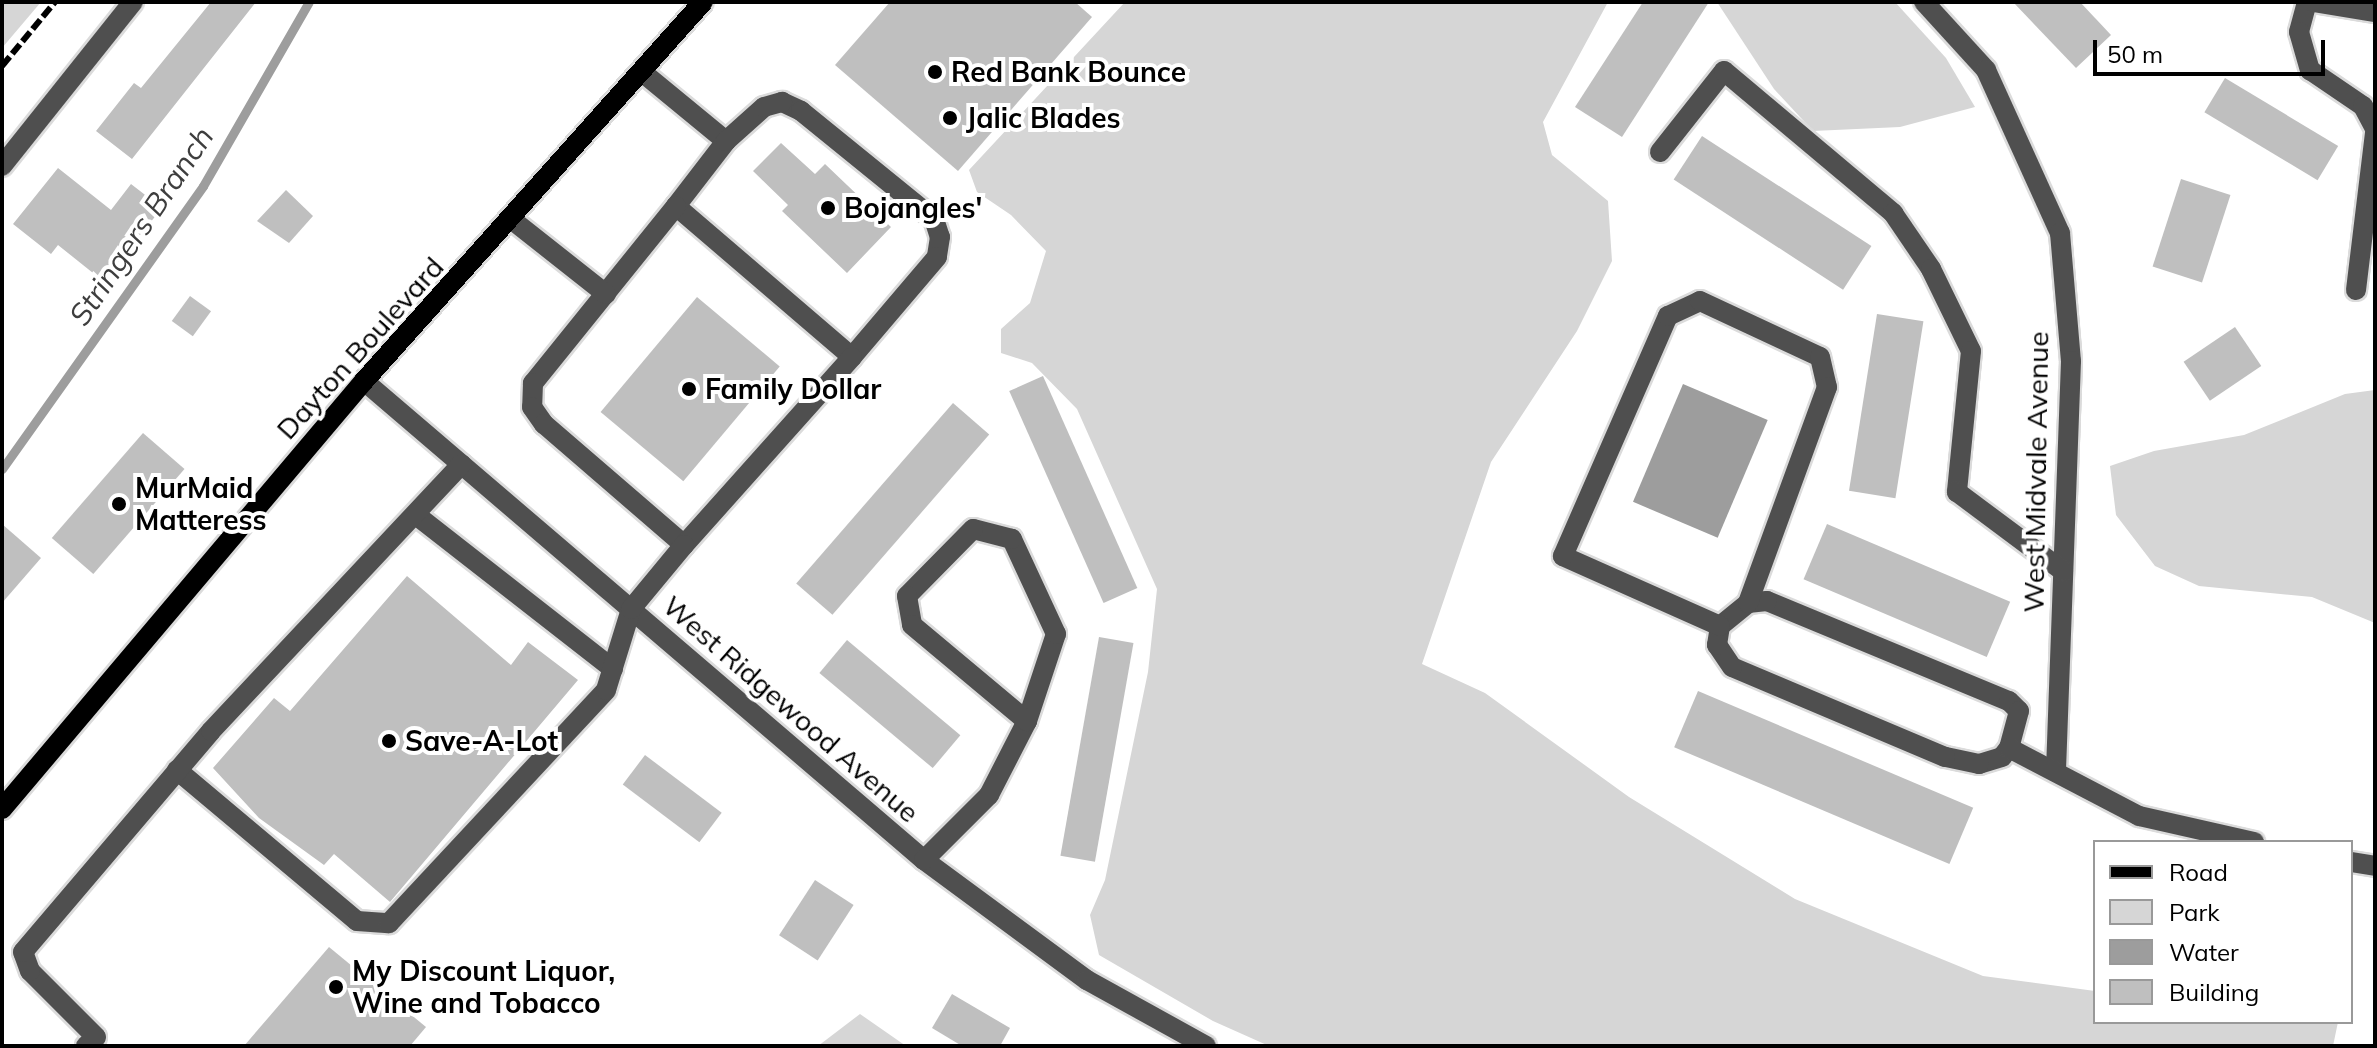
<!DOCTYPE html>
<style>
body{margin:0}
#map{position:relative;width:2377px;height:1048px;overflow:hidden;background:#fff;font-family:Mulish,sans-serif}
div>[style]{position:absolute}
.green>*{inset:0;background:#d6d6d6}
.water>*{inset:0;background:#9d9d9d;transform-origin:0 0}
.stream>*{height:9px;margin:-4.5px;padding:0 4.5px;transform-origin:4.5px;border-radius:4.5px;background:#9d9d9d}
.building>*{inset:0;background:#bfbfbf;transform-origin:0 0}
.roads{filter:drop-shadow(2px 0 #dbdbdb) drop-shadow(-2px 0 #dbdbdb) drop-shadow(0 2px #dbdbdb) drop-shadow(0 -2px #dbdbdb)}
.minor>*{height:20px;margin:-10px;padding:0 10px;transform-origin:10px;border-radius:10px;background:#4f4f4f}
.major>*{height:20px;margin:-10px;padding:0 10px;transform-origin:10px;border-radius:10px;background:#000}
.rail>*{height:6px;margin-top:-3px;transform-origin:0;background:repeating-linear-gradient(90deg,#000 0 12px,transparent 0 16px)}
.dots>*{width:22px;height:22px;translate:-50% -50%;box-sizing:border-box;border:4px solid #fff;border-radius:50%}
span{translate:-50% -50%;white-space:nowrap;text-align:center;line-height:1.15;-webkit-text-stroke:8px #fff;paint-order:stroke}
.poi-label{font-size:28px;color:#000;font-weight:700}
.left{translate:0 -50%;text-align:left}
.street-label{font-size:28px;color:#000}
.water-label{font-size:30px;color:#3e3e3e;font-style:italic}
.frame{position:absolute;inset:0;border:4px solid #000;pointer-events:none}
.legend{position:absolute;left:2093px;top:840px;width:260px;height:184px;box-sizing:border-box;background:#fff;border:2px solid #999;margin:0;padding:10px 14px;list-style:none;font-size:24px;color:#000}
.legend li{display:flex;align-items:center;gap:16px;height:40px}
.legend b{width:40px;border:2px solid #999}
.scale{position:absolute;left:2093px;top:40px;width:232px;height:36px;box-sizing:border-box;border:4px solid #000;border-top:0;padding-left:10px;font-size:24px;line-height:28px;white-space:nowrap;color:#000;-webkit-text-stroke:6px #fff;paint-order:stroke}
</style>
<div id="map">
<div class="green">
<i style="clip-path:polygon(2px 2px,41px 2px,2px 48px)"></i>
<i style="clip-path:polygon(1125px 2px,1608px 2px,1543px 122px,1552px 155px,1608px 201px,1612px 261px,1577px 331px,1491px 462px,1422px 664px,1485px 693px,1629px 797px,1795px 899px,1983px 976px,2095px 991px,2095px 1022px,2338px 1022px,2333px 1046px,1269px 1046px,1213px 1021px,1099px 955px,1090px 915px,1105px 880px,1148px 672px,1157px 589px,1077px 409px,1032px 363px,1001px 353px,1001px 329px,1030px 303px,1046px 251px,1011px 215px,977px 192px,969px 170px)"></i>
<i style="clip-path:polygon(1717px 2px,1895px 2px,1946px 58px,1975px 107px,1900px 127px,1813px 131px,1774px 89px)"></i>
<i style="clip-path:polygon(2375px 390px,2375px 623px,2312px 597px,2199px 586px,2155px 566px,2116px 515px,2110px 466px,2154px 451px,2244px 435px,2345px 394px)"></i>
<i style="clip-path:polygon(860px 1014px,906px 1046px,818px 1046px)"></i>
</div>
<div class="water">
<i style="left:1683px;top:384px;width:92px;height:128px;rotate:23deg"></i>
</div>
<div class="stream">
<i style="left:2px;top:469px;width:347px;rotate:-54.6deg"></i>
<i style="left:203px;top:186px;width:212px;rotate:-60.1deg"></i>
</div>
<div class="building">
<i style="clip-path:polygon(211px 2px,256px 2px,132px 159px,96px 131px,134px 83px,141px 88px)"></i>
<i style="clip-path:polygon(890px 2px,1075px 2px,1092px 17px,958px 171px,835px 65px)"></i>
<i style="clip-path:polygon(1643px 2px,1709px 2px,1622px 137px,1575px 107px)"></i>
<i style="clip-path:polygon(2013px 2px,2080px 2px,2111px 35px,2076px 68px)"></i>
<i style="left:2225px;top:78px;width:132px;height:40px;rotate:31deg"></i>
<i style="left:1702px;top:136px;width:202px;height:52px;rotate:33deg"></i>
<i style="clip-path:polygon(781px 143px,815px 174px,825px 164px,891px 227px,847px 273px,782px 211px,788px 205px,753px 171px)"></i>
<i style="clip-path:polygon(58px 168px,111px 210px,131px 184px,162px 208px,103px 281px,58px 245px,51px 254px,13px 224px)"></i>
<i style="left:2181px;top:179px;width:52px;height:92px;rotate:18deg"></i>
<i style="clip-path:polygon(286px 190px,313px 216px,289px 243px,257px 221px)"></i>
<i style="left:190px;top:296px;width:26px;height:31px;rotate:36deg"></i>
<i style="left:697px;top:297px;width:108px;height:150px;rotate:40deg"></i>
<i style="left:1877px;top:314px;width:47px;height:179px;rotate:9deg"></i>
<i style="left:2235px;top:327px;width:47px;height:62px;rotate:56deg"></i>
<i style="left:1043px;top:376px;width:232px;height:37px;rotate:66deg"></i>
<i style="left:953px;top:403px;width:48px;height:239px;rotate:41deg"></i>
<i style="left:143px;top:433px;width:55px;height:139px;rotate:41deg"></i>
<i style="clip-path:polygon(2px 524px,41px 558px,2px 603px)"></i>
<i style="left:1827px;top:524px;width:199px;height:60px;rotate:23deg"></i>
<i style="clip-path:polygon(407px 576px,511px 665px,528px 642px,578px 680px,390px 902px,334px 854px,324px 865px,259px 818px,213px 768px,274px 698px,290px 711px)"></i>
<i style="left:1099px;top:637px;width:35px;height:222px;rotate:10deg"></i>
<i style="left:847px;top:640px;width:148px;height:43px;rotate:40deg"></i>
<i style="left:1698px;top:691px;width:299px;height:61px;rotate:23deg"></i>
<i style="left:645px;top:755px;width:96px;height:37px;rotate:37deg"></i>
<i style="left:815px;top:880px;width:46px;height:66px;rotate:33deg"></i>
<i style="clip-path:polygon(329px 947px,426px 1027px,410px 1046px,244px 1046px)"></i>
<i style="clip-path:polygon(952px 994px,1010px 1028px,1000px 1046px,962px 1046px,932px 1028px)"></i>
</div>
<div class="roads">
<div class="minor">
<i style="left:1924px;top:2px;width:92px;rotate:47.6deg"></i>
<i style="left:1986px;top:70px;width:179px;rotate:65.6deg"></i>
<i style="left:2060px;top:233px;width:128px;rotate:85.1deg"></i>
<i style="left:2071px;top:361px;width:411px;rotate:92.1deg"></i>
<i style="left:2307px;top:2px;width:31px;rotate:105deg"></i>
<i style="left:2299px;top:32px;width:40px;rotate:74deg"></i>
<i style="left:2310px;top:70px;width:64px;rotate:34.2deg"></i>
<i style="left:2363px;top:106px;width:26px;rotate:62deg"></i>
<i style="left:2313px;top:2px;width:63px;rotate:9.2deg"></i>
<i style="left:642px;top:72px;width:109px;rotate:39.4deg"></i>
<i style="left:782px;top:102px;width:21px;rotate:25deg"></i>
<i style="left:801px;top:111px;width:171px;rotate:39.1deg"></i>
<i style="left:934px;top:219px;width:19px;rotate:72deg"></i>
<i style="left:940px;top:237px;width:20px;rotate:99deg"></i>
<i style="left:937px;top:257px;width:131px;rotate:130.4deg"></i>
<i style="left:852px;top:357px;width:232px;rotate:-139.4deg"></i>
<i style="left:676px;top:206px;width:82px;rotate:-52.4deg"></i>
<i style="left:726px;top:141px;width:51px;rotate:-41.8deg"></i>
<i style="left:764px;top:107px;width:19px;rotate:-16deg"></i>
<i style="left:1660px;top:152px;width:103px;rotate:-51.7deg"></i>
<i style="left:1724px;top:71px;width:221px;rotate:40deg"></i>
<i style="left:1893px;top:213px;width:68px;rotate:55.8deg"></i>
<i style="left:1931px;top:269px;width:91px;rotate:64deg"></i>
<i style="left:1971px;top:351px;width:142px;rotate:95.7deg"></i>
<i style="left:1957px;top:492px;width:132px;rotate:36.7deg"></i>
<i style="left:2px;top:166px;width:210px;rotate:-51.4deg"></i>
<i style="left:676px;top:206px;width:228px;rotate:128.9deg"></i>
<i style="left:533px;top:383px;width:24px;rotate:92deg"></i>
<i style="left:532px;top:407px;width:21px;rotate:55deg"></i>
<i style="left:544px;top:424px;width:185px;rotate:40.8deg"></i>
<i style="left:684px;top:545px;width:252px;rotate:-48.2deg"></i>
<i style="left:511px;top:219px;width:121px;rotate:38.3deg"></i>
<i style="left:2356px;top:290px;width:158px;rotate:-83.1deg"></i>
<i style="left:364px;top:381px;width:737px;rotate:40.54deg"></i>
<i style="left:924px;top:860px;width:202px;rotate:36.4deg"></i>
<i style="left:1087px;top:980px;width:136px;rotate:29deg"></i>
<i style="left:416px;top:515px;width:250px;rotate:38deg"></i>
<i style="left:1767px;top:601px;width:262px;rotate:22.5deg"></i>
<i style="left:2009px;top:701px;width:14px;rotate:45deg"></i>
<i style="left:2019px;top:711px;width:38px;rotate:105deg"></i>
<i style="left:2009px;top:748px;width:11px;rotate:128deg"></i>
<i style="left:2002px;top:757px;width:24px;rotate:163deg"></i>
<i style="left:1979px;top:764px;width:35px;rotate:-168deg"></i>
<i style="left:1945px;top:757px;width:231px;rotate:-157.1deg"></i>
<i style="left:1732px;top:667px;width:27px;rotate:-124deg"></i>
<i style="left:1717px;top:645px;width:19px;rotate:-81deg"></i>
<i style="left:1720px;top:626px;width:36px;rotate:-39deg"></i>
<i style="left:1748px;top:603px;width:19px;rotate:-6deg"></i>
<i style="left:1720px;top:626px;width:172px;rotate:-156deg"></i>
<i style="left:1563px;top:556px;width:262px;rotate:-66.4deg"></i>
<i style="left:1668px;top:316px;width:35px;rotate:-25deg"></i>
<i style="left:1700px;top:301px;width:132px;rotate:25deg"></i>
<i style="left:1820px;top:357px;width:31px;rotate:77deg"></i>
<i style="left:1827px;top:387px;width:230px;rotate:110.1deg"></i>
<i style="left:2009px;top:748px;width:147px;rotate:27.6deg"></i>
<i style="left:2139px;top:816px;width:118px;rotate:12.7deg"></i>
<i style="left:177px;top:770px;width:235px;rotate:40deg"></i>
<i style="left:357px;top:921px;width:32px;rotate:4deg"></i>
<i style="left:389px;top:923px;width:318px;rotate:-47deg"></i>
<i style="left:606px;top:690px;width:85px;rotate:-72.8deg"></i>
<i style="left:631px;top:609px;width:83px;rotate:-50.4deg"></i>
<i style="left:924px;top:860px;width:92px;rotate:-45deg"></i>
<i style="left:989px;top:795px;width:83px;rotate:-62.8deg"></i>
<i style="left:1027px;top:721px;width:92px;rotate:-71.6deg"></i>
<i style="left:1056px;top:634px;width:105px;rotate:-114.9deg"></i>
<i style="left:1012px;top:539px;width:40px;rotate:-165.6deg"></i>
<i style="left:973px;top:529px;width:94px;rotate:134.6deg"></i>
<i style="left:907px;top:596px;width:29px;rotate:80deg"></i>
<i style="left:912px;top:625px;width:150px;rotate:39.9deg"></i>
<i style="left:2351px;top:862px;width:24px;rotate:9deg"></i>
<i style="left:86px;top:1046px;width:13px;rotate:-42deg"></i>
<i style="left:96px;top:1037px;width:93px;rotate:-135deg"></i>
<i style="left:30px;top:971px;width:20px;rotate:-110deg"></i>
<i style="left:23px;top:952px;width:290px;rotate:-49.6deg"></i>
<i style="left:211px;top:731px;width:366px;rotate:-46.8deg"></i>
</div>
<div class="major">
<i style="left:2px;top:809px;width:561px;rotate:-49.78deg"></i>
<i style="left:364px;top:381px;width:508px;rotate:-48.19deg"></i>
</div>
</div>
<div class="rail">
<i style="left:2px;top:66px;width:83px;rotate:-50.4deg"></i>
</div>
<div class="dots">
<i style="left:935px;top:72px;background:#000"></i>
<i style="left:950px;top:118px;background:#000"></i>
<i style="left:828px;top:208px;background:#000"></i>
<i style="left:689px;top:389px;background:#000"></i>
<i style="left:119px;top:504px;background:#000"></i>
<i style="left:389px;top:741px;background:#000"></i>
<i style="left:336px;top:987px;background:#000"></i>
</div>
<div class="poi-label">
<span class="left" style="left:951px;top:72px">Red Bank Bounce</span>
<span class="left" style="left:966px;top:118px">Jalic Blades</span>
<span class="left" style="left:844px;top:208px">Bojangles'</span>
<span class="left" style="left:705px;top:389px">Family Dollar</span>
<span class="left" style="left:135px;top:504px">MurMaid<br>Matteress</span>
<span class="left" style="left:405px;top:741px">Save-A-Lot</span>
<span class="left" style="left:352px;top:987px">My Discount Liquor,<br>Wine and Tobacco</span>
</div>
<div class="street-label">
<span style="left:360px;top:348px;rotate:-48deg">Dayton Boulevard</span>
<span style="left:2036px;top:472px;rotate:-89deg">West Midvale Avenue</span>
<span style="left:791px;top:709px;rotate:41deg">West Ridgewood Avenue</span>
</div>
<div class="water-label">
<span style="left:141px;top:226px;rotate:-56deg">Stringers Branch</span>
</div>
<div class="frame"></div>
<ul class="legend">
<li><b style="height:10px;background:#000"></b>Road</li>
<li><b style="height:22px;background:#d6d6d6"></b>Park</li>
<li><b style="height:22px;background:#9d9d9d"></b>Water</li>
<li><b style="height:22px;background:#bfbfbf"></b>Building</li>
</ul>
<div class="scale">50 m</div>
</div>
